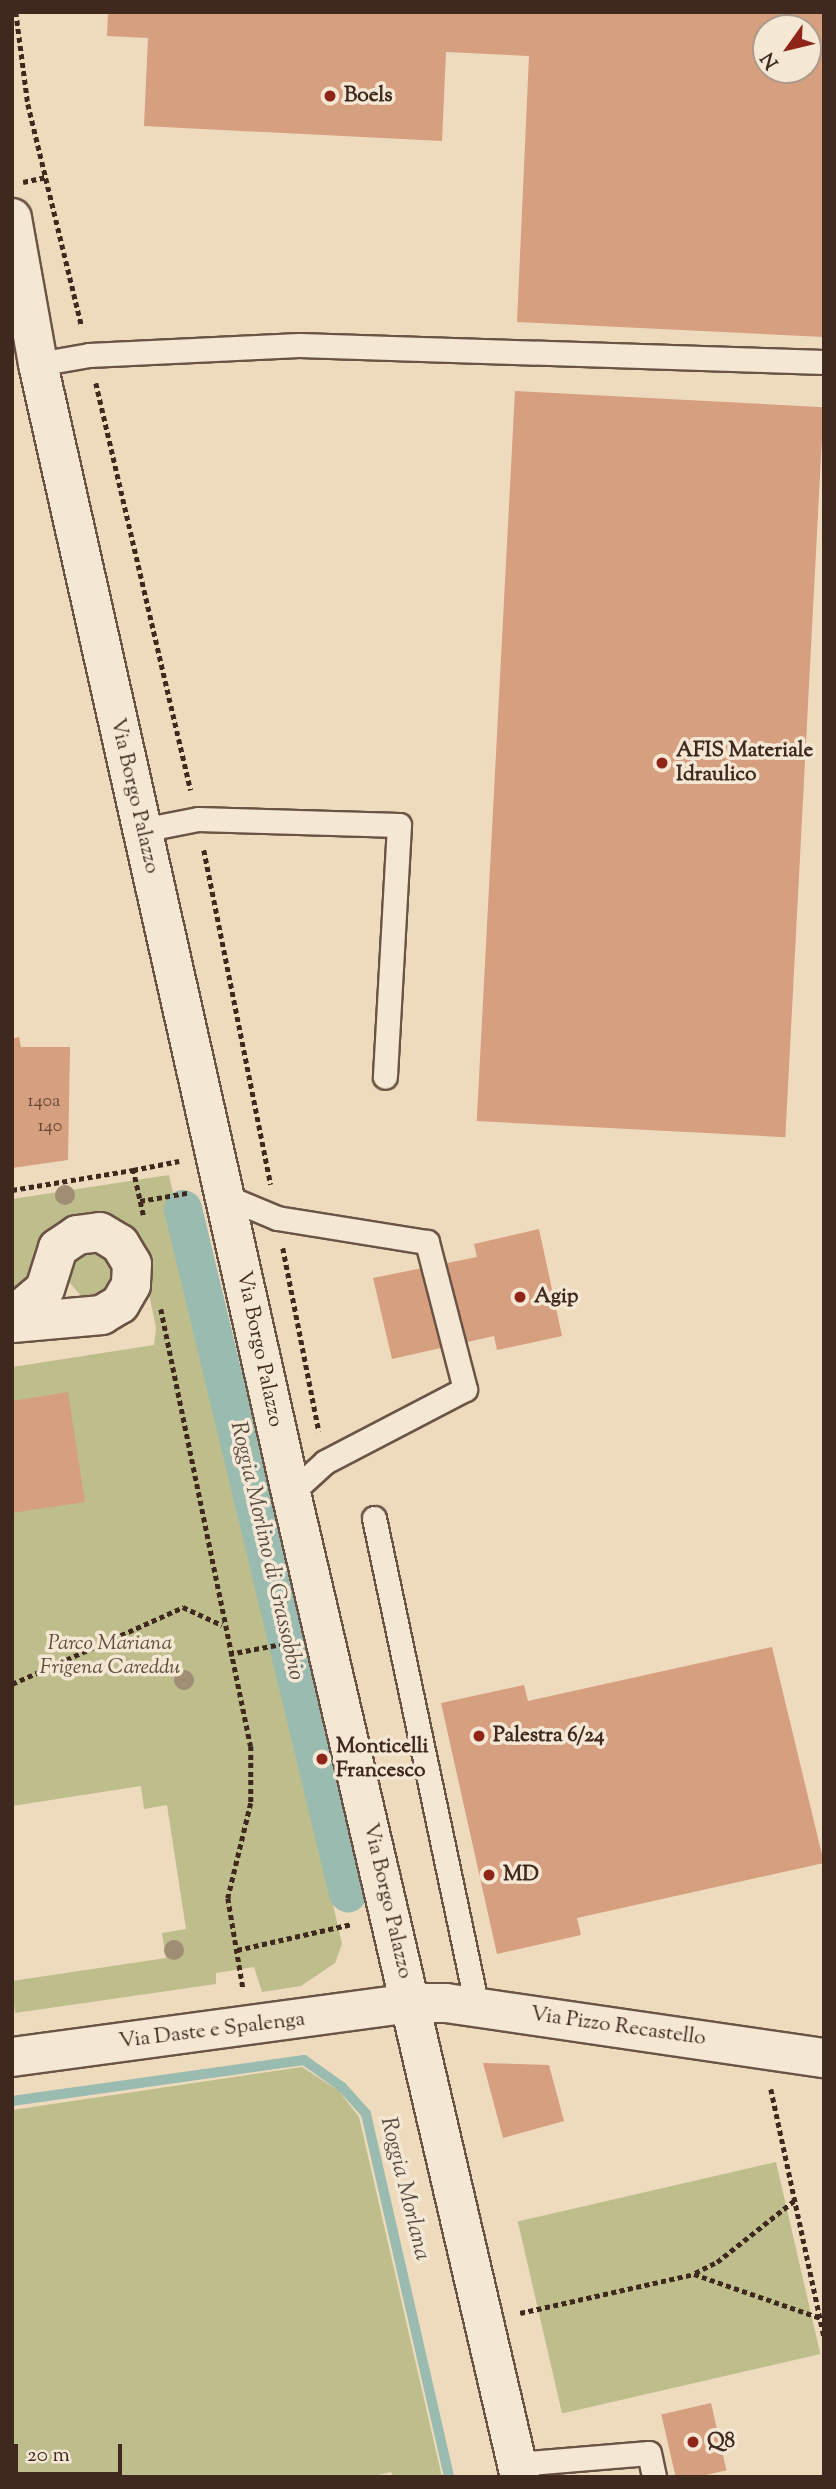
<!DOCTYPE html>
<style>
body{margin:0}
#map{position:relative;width:836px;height:2489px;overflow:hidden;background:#eedabd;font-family:"Sorts Mill Goudy",serif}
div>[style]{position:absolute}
.green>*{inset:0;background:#bebe8d;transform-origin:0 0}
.stream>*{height:10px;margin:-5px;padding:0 5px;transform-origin:5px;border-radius:5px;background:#99bbb0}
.canal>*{height:38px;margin:-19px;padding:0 19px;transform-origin:19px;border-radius:19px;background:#99bbb0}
.building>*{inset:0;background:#d69f7f;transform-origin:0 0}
.path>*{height:4.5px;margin-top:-2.25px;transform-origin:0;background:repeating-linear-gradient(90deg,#3f281d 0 5px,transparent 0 8.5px)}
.roads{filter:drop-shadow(2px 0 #6b5445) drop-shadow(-2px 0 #6b5445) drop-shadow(0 2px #6b5445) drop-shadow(0 -2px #6b5445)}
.lane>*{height:23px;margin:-11.5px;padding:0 11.5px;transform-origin:11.5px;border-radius:11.5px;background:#f4e7d4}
.street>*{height:38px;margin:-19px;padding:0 19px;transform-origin:19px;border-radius:19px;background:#f4e7d4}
.secondary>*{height:38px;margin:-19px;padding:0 19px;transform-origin:19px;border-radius:19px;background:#f4e7d4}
.trees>*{width:20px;height:20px;margin:-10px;border-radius:50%;background:#9f8d74}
.dots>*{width:19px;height:19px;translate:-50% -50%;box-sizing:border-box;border:4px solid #f4e7d4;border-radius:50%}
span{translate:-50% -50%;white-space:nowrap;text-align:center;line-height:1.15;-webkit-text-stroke:7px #f4e7d4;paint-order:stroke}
.number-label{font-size:18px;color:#654636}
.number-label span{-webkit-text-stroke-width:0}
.poi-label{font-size:21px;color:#3f281d;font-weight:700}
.left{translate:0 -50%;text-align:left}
.street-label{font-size:21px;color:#3f281d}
.park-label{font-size:21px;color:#5f4e39;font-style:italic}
.water-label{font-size:23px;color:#564d42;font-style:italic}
.frame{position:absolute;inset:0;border:14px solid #3f281d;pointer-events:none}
.north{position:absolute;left:752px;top:14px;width:70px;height:70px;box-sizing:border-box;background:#f4e7d4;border:2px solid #ac9b8b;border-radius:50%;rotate:236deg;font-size:19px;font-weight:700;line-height:28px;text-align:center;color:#3f281d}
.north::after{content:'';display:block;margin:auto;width:24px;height:32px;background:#8f2418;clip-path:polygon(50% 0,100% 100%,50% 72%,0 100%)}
.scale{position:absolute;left:14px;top:2444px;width:108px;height:32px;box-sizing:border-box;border:4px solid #3f281d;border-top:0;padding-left:9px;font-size:21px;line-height:24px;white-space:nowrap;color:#3f281d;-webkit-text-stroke:5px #f4e7d4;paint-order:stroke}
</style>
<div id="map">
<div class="green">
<i style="clip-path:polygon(169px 1175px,342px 1944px,335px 1963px,301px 1986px,262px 1992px,254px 1967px,216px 1973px,216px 1984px,15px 2013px,12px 1981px,166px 1958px,162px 1933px,186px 1929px,167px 1805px,144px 1809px,141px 1786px,12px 1806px,12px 1367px,154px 1345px,156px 1328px,142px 1260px,102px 1219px,12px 1304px,12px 1199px)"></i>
<i style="clip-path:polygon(91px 1247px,120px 1266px,109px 1296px,84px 1299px,67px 1280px,69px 1262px)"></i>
<i style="clip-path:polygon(302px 2067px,339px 2091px,359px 2117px,442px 2477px,393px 2477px,391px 2472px,370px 2477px,12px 2477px,12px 2110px)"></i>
<i style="left:776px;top:2162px;width:197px;height:265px;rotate:77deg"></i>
</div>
<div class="stream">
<i style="left:12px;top:2101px;width:295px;rotate:-8deg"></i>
<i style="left:304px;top:2060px;width:47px;rotate:35.4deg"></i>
<i style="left:342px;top:2087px;width:36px;rotate:48deg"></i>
<i style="left:366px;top:2114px;width:372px;rotate:77.1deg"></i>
</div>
<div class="canal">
<i style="left:183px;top:1209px;width:704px;rotate:76.44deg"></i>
</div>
<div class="building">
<i style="clip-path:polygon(evenodd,108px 12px,824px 12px,824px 337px,517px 322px,529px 56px,446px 52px,442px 141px,144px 126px,148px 38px,107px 36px,108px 12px,766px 28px,808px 28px,808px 70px,766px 70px,766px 28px)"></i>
<i style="left:515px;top:391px;width:309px;height:731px;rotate:3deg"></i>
<i style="clip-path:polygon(19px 1037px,21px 1047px,70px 1047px,68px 1160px,12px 1168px,12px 1039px)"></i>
<i style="clip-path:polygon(539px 1229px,562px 1336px,497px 1350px,494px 1336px,392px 1359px,373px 1278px,477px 1257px,474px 1244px)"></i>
<i style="clip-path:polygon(68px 1392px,85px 1502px,12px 1513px,12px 1401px)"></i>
<i style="clip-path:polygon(772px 1647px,824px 1863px,577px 1918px,581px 1935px,497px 1954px,441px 1703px,524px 1685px,528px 1701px)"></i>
<i style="clip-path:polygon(483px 2063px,549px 2065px,564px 2121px,503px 2138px)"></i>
<i style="left:711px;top:2403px;width:69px;height:51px;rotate:77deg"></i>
</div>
<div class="path">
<i style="left:16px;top:12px;width:93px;rotate:82.6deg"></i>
<i style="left:28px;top:104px;width:229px;rotate:76.4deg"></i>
<i style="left:23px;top:182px;width:24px;rotate:-12deg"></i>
<i style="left:96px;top:383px;width:418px;rotate:76.9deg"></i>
<i style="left:204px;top:850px;width:341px;rotate:78.7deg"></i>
<i style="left:12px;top:1190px;width:123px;rotate:-9.4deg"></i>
<i style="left:140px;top:1201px;width:48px;rotate:-9.7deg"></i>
<i style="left:143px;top:1215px;width:46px;rotate:-102.5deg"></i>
<i style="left:133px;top:1170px;width:47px;rotate:-11.1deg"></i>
<i style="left:283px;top:1248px;width:187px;rotate:78.9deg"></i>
<i style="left:161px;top:1309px;width:446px;rotate:78.4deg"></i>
<i style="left:251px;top:1746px;width:57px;rotate:90deg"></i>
<i style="left:251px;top:1803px;width:98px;rotate:103.6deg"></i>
<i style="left:228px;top:1898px;width:91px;rotate:80.5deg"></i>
<i style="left:229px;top:1654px;width:59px;rotate:-10.7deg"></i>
<i style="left:12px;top:1684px;width:188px;rotate:-24.2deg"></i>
<i style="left:183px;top:1607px;width:43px;rotate:24.8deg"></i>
<i style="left:237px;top:1950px;width:118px;rotate:-12.7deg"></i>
<i style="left:771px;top:2089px;width:254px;rotate:77.9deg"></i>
<i style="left:695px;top:2273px;width:25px;rotate:-27deg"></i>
<i style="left:717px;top:2262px;width:100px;rotate:-38.5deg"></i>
<i style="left:520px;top:2313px;width:178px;rotate:-12.6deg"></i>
<i style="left:694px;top:2274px;width:133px;rotate:19.2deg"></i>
</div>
<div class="roads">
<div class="lane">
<i style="left:38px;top:364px;width:52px;rotate:-10deg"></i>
<i style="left:89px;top:355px;width:210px;rotate:-2.7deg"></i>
<i style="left:299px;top:345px;width:525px;rotate:1.85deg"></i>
<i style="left:142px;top:830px;width:57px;rotate:-11.1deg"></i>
<i style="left:198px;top:819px;width:201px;rotate:1.7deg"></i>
<i style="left:399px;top:825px;width:252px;rotate:93.2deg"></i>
<i style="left:227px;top:1197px;width:54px;rotate:22.8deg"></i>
<i style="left:277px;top:1218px;width:152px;rotate:9.1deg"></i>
<i style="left:427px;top:1242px;width:152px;rotate:75.5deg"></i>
<i style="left:465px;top:1389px;width:158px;rotate:152.5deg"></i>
<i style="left:325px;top:1462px;width:46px;rotate:137.6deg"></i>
<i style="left:374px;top:1518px;width:500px;rotate:78.1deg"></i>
<i style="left:517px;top:2464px;width:132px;rotate:-4.8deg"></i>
<i style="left:649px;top:2453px;width:25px;rotate:78deg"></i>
</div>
<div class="street">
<i style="left:12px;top:1317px;width:43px;rotate:-40.3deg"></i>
<i style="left:45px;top:1289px;width:43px;rotate:-72.4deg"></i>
<i style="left:58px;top:1248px;width:23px;rotate:-34deg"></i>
<i style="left:77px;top:1235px;width:23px;rotate:-7deg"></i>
<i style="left:100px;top:1232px;width:23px;rotate:31deg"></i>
<i style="left:120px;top:1244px;width:23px;rotate:59deg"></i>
<i style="left:132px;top:1264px;width:21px;rotate:93deg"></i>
<i style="left:131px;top:1285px;width:22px;rotate:120deg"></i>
<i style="left:120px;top:1304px;width:21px;rotate:149deg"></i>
<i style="left:102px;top:1315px;width:90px;rotate:174.9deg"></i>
<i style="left:12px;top:2057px;width:403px;rotate:-7.7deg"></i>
<i style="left:411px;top:2003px;width:35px"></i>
<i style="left:446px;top:2003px;width:382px;rotate:8.3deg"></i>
</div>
<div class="secondary">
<i style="left:12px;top:218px;width:148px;rotate:79.9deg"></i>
<i style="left:38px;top:364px;width:1157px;rotate:77.37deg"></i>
<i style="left:291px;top:1493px;width:1010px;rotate:76.9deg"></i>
</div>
</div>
<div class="trees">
<i style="left:65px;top:1195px"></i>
<i style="left:184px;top:1680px"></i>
<i style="left:174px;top:1950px"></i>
</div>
<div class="dots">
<i style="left:330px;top:96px;background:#8f2418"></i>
<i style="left:662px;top:763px;background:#8f2418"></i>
<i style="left:520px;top:1297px;background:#8f2418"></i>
<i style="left:479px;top:1736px;background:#8f2418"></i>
<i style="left:322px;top:1759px;background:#8f2418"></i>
<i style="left:489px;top:1875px;background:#8f2418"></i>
<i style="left:693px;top:2442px;background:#8f2418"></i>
</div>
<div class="number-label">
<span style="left:44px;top:1102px">140a</span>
<span style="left:50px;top:1127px">140</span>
</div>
<div class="poi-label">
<span class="left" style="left:344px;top:96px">Boels</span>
<span class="left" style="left:676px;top:763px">AFIS Materiale<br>Idraulico</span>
<span class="left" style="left:534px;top:1297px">Agip</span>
<span class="left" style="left:493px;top:1736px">Palestra 6/24</span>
<span class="left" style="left:336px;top:1759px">Monticelli<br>Francesco</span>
<span class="left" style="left:503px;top:1875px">MD</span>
<span class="left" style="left:707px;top:2442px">Q8</span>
</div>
<div class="street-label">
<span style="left:134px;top:796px;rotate:77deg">Via Borgo Palazzo</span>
<span style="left:259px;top:1349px;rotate:78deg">Via Borgo Palazzo</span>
<span style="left:387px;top:1901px;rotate:77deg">Via Borgo Palazzo</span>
<span style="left:618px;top:2027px;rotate:8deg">Via Pizzo Recastello</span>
<span style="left:212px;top:2031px;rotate:-7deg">Via Daste e Spalenga</span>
</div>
<div class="park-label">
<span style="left:110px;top:1656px">Parco Mariana<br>Frigena Careddu</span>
</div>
<div class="water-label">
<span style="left:266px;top:1551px;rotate:77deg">Roggia Morlino di Grassobbio</span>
<span style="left:404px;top:2189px;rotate:76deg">Roggia Morlana</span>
</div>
<div class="frame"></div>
<div class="north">N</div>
<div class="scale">20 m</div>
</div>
